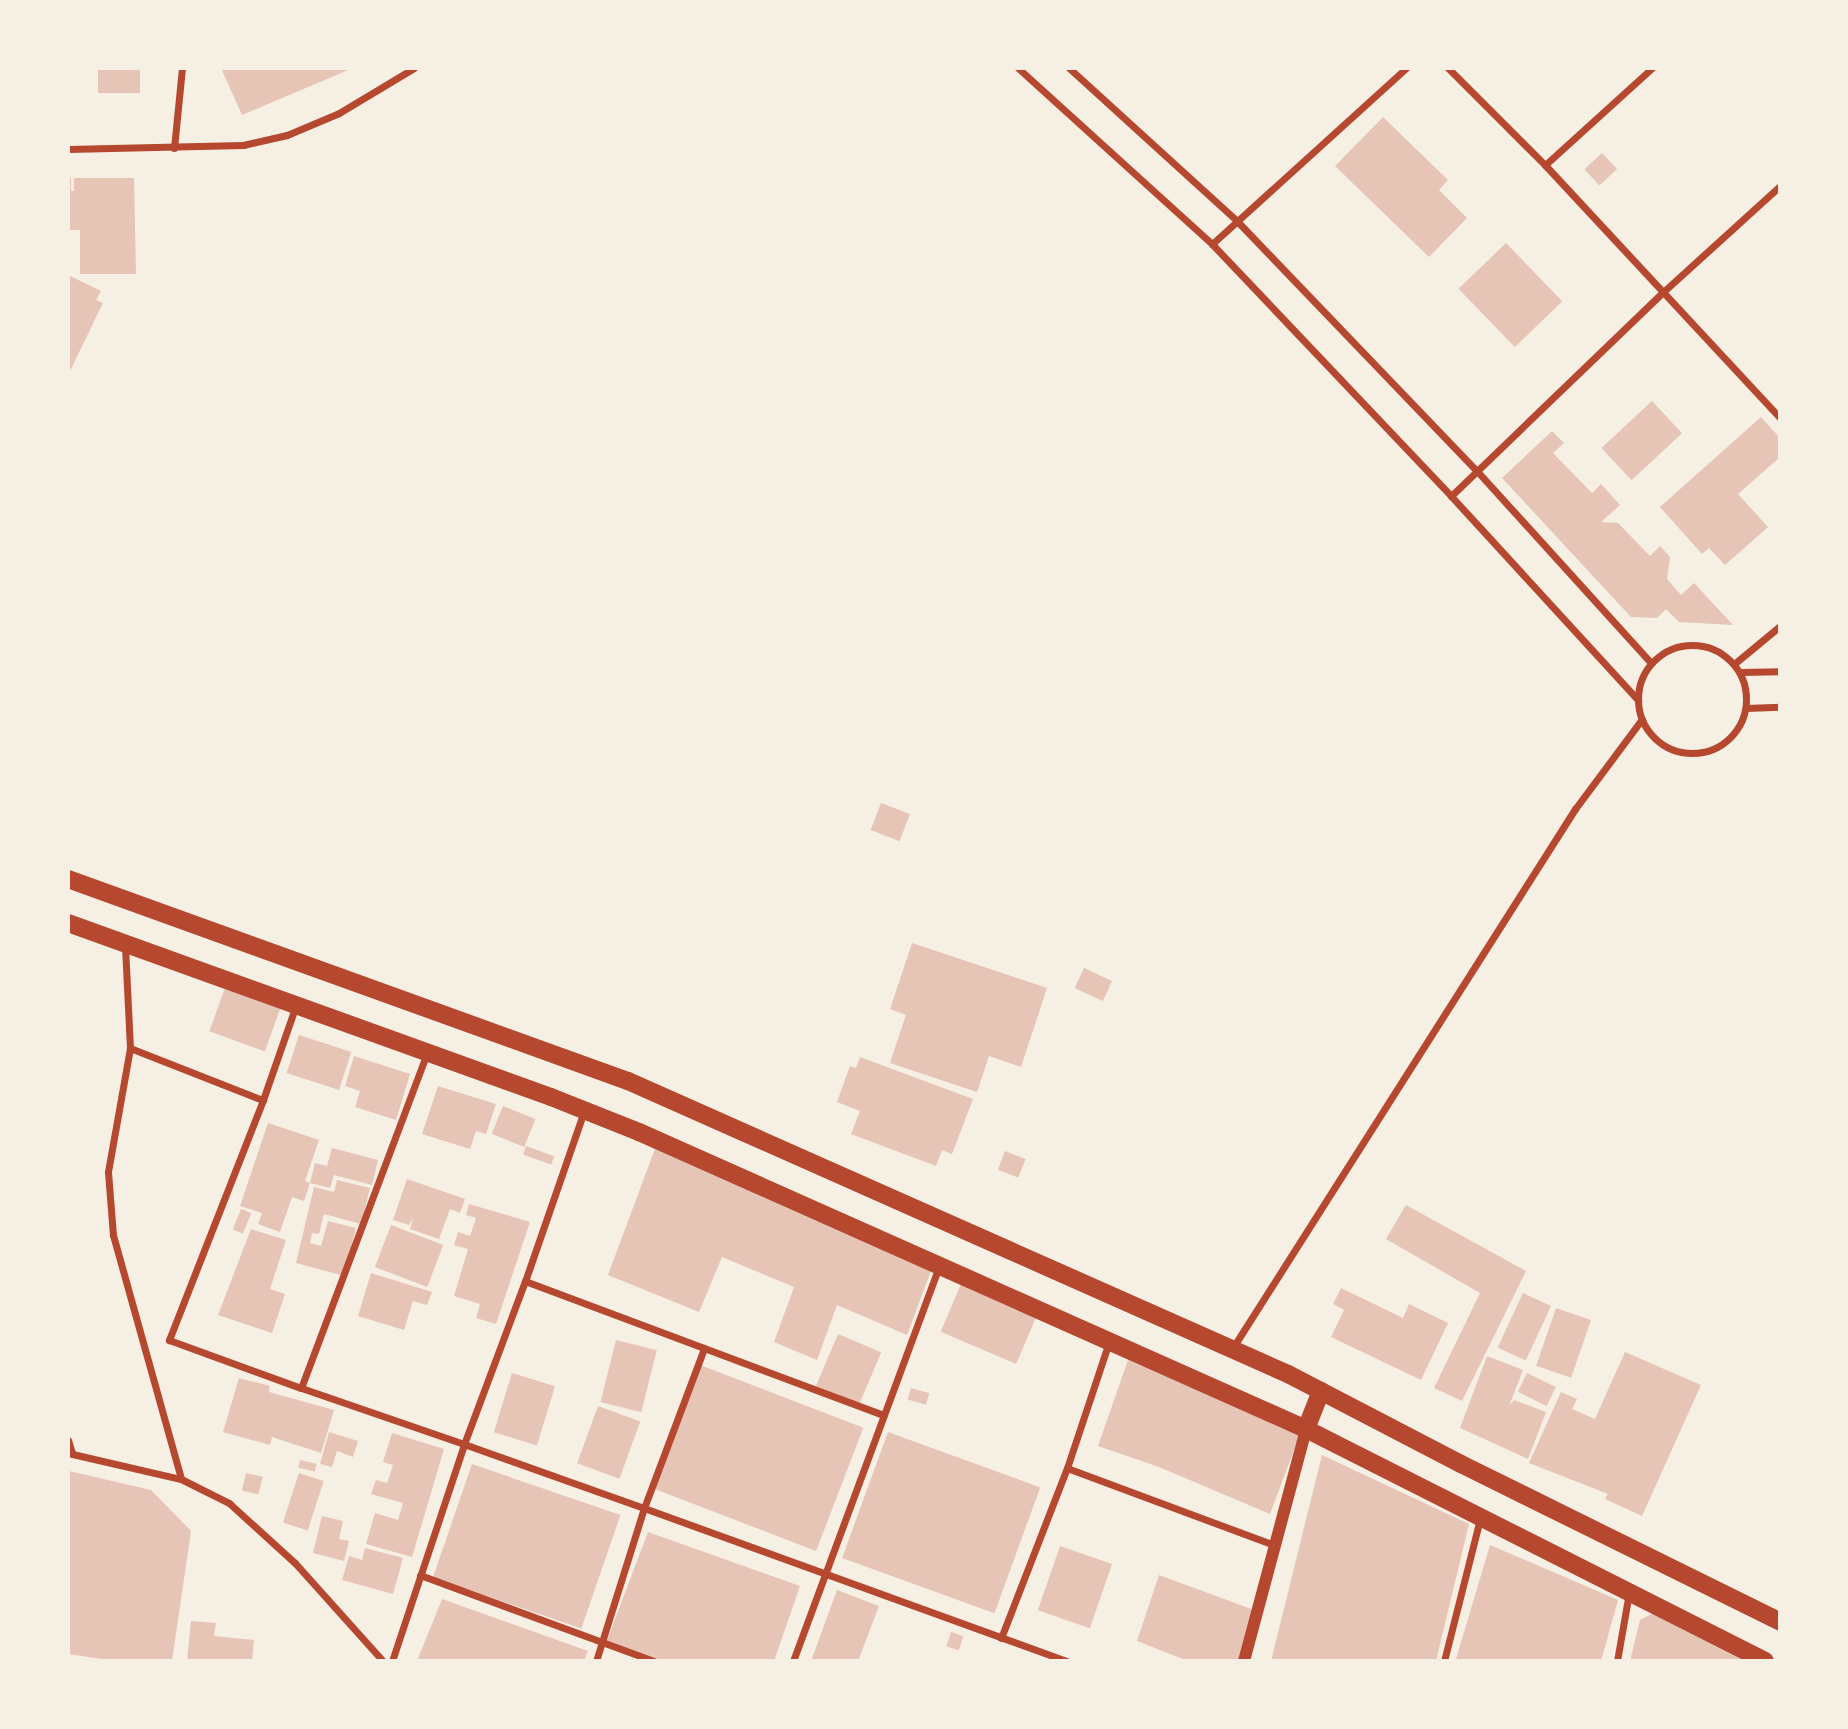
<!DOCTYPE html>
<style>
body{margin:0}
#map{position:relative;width:1848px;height:1729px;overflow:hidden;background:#f6efe4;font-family:Raleway,sans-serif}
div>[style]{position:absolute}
.building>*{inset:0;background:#e6c5b7;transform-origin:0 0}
.minor>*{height:7px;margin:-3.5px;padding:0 3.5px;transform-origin:3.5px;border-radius:3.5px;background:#b5482f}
.minor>.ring{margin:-3.5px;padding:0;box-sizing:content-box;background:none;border:7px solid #b5482f;border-radius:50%}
.tertiary>*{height:12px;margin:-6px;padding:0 6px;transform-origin:6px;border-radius:6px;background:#b5482f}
.primary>*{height:18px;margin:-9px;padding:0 9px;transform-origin:9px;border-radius:9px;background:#b5482f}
span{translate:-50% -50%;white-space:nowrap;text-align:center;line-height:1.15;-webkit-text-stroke:7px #f6efe4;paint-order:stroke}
.frame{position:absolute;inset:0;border:70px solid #f6efe4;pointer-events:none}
</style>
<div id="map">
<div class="building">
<i style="left:98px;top:68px;width:42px;height:25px"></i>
<i style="clip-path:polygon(221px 68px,353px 68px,242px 115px)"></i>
<i style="clip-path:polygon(1383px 117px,1448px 180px,1439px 190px,1467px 218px,1429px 257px,1335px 166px)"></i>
<i style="left:1602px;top:153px;width:22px;height:24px;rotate:47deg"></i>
<i style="clip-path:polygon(68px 177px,71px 177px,71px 191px,74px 191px,74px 178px,134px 178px,136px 274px,80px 274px,80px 230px,68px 230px)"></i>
<i style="left:1506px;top:243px;width:81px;height:66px;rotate:46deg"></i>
<i style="clip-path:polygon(68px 275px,101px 291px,96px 300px,103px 303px,68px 375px)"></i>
<i style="left:1652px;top:401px;width:44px;height:69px;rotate:47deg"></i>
<i style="clip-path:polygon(1761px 417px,1780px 438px,1780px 457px,1738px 494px,1768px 527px,1725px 565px,1709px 548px,1702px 554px,1660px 507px)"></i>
<i style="clip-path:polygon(1552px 431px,1564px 443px,1553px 453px,1592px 493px,1601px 484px,1620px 505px,1601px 522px,1618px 523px,1650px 556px,1660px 546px,1670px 557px,1667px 579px,1681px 595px,1694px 583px,1733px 625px,1679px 622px,1666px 609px,1657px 618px,1631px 617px,1502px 478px)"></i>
<i style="left:881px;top:803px;width:31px;height:29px;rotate:21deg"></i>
<i style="clip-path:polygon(912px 943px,1047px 988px,1021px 1067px,989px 1056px,977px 1092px,890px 1063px,906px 1015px,890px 1009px)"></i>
<i style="left:1084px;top:968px;width:31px;height:22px;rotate:25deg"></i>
<i style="left:225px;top:988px;width:59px;height:46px;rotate:20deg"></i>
<i style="left:299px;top:1035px;width:55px;height:40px;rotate:18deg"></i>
<i style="clip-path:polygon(354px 1056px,410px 1074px,396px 1120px,355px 1107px,360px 1091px,345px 1086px)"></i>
<i style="clip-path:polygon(860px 1057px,973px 1099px,952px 1154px,942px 1150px,936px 1166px,851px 1134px,860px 1111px,837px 1102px,850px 1066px,856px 1068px)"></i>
<i style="clip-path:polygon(438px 1086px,496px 1104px,486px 1134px,476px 1131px,470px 1149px,422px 1134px)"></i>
<i style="left:503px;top:1106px;width:35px;height:30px;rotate:22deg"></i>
<i style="clip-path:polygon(268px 1123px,319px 1140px,305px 1181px,310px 1183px,304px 1201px,292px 1197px,280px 1232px,258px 1224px,262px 1213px,240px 1206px)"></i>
<i style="left:526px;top:1146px;width:30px;height:9px;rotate:20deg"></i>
<i style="clip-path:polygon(656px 1146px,932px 1268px,907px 1335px,837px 1305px,817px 1360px,774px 1342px,794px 1287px,722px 1257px,699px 1312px,608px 1275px)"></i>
<i style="clip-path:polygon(332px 1148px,378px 1160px,372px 1185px,334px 1175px,330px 1188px,310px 1183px,315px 1163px,327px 1166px)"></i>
<i style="left:1005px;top:1151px;width:22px;height:20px;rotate:21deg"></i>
<i style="clip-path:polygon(407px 1179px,465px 1199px,460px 1213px,450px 1209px,439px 1239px,410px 1229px,413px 1218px,409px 1225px,393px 1220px)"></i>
<i style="clip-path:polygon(337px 1180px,370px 1188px,361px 1224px,324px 1214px,319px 1234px,312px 1233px,310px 1243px,321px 1246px,328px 1221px,356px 1228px,344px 1276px,296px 1263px,314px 1187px,334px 1192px)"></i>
<i style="clip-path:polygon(469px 1204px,530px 1222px,496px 1324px,476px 1318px,480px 1304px,454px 1296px,468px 1249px,454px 1245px,458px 1232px,470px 1236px,476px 1218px,466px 1215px)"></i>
<i style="clip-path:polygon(1406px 1205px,1526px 1271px,1462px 1401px,1434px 1388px,1480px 1293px,1386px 1239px)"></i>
<i style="left:241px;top:1209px;width:11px;height:22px;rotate:22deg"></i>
<i style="left:391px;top:1225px;width:56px;height:45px;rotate:21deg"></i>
<i style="clip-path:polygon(251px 1229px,286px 1240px,270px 1289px,285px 1294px,272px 1333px,218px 1315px)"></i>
<i style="clip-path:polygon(371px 1273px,432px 1292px,427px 1305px,413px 1301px,404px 1330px,358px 1316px)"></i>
<i style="left:961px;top:1284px;width:82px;height:52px;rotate:23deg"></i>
<i style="clip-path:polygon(1341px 1288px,1403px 1318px,1409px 1304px,1448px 1323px,1421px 1380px,1331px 1337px,1344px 1310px,1333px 1304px)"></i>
<i style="left:1523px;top:1293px;width:31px;height:60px;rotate:25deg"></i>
<i style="left:1556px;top:1308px;width:37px;height:61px;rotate:19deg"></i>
<i style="left:838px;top:1334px;width:47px;height:57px;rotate:23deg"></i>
<i style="left:616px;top:1340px;width:42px;height:64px;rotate:14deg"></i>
<i style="clip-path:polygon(1625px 1352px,1701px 1385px,1642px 1516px,1605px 1499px,1608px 1494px,1529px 1463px,1561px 1392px,1577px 1399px,1572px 1409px,1595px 1419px)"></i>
<i style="clip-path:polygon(1487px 1356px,1523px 1370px,1509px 1406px,1514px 1400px,1546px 1412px,1528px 1459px,1460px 1428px)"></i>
<i style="clip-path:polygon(1128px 1360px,1300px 1434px,1270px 1514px,1159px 1467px,1098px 1446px)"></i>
<i style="left:700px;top:1365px;width:175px;height:132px;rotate:21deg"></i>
<i style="left:512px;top:1373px;width:45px;height:62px;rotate:17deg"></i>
<i style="left:1527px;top:1373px;width:32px;height:21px;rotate:26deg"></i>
<i style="clip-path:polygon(239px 1378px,270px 1386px,269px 1392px,334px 1410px,321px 1453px,272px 1437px,270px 1445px,223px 1432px)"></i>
<i style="left:911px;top:1388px;width:19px;height:12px;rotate:16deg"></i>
<i style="left:598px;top:1406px;width:45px;height:61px;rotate:20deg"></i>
<i style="clip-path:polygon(329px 1432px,358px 1441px,353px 1457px,337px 1451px,332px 1467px,320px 1464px)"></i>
<i style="left:888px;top:1432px;width:162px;height:134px;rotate:20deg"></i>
<i style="clip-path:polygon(392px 1433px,444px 1449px,412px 1557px,366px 1544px,375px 1513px,398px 1520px,403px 1503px,371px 1494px,376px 1480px,387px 1483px,393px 1465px,383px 1462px)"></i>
<i style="clip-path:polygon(1322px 1455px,1469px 1524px,1436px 1661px,1271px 1661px)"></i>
<i style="left:300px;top:1460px;width:17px;height:8px;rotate:13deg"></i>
<i style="left:472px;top:1464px;width:157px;height:120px;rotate:19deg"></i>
<i style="clip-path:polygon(69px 1471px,151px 1490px,191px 1531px,172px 1661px,115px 1661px,68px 1654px)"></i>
<i style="left:246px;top:1473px;width:17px;height:18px;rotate:13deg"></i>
<i style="left:299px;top:1473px;width:26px;height:52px;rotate:18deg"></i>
<i style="clip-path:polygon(322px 1516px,343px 1521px,339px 1539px,349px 1541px,344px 1561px,313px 1553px)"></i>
<i style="clip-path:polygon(648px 1532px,800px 1586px,774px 1661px,657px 1661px,606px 1643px)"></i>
<i style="clip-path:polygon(1490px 1545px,1618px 1600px,1601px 1661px,1456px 1659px)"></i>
<i style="left:1060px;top:1546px;width:55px;height:68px;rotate:19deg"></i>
<i style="clip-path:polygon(365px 1548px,403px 1558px,393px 1594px,342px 1580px,349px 1556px,362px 1560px)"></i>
<i style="clip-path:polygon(1159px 1575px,1254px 1610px,1239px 1661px,1188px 1661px,1137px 1641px)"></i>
<i style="clip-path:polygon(837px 1590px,879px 1606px,858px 1661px,811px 1661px)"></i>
<i style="clip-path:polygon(442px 1599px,588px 1651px,584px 1661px,417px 1661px)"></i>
<i style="clip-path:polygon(1655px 1612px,1748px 1661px,1630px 1661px,1640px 1620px)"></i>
<i style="clip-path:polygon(191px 1621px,216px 1623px,214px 1636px,254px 1640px,252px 1661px,187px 1661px)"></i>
<i style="left:951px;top:1632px;width:13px;height:15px;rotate:18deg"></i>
</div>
<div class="minor">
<i style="left:1018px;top:68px;width:262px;rotate:42.2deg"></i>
<i style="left:1212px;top:244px;width:347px;rotate:46.5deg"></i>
<i style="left:1451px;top:496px;width:277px;rotate:47.5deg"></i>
<i style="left:1069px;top:68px;width:227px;rotate:42.3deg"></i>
<i style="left:1237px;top:221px;width:347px;rotate:46.2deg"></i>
<i style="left:1477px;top:471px;width:259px;rotate:47.8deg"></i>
<i style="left:1448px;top:68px;width:137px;rotate:45deg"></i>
<i style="left:1545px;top:165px;width:345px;rotate:47.1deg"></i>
<i style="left:174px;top:148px;width:80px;rotate:-84.3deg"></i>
<i style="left:68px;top:149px;width:175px;rotate:-1.3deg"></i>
<i style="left:243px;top:145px;width:45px;rotate:-12.8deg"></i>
<i style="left:287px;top:135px;width:56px;rotate:-22.9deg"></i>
<i style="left:339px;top:113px;width:87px;rotate:-31deg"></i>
<i style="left:1545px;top:165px;width:144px;rotate:-42.2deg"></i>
<i style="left:1212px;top:244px;width:262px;rotate:-42.2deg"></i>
<i style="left:1451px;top:496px;width:294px;rotate:-43.9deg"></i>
<i style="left:1663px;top:292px;width:158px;rotate:-42.2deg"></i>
<i class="ring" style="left:1638px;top:645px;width:101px;height:101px"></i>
<i style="left:1734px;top:664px;width:60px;rotate:-39.6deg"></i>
<i style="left:1741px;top:672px;width:39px;rotate:-1deg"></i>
<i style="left:1746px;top:708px;width:34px;rotate:-2deg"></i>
<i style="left:125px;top:946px;width:102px;rotate:87.2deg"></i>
<i style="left:130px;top:1048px;width:126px;rotate:100.1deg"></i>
<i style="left:108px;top:1172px;width:63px;rotate:85.5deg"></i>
<i style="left:113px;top:1235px;width:253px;rotate:74.4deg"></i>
<i style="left:296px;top:1005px;width:101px;rotate:109.2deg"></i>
<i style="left:263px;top:1100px;width:258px;rotate:111.4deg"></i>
<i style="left:169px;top:1340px;width:140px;rotate:20deg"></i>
<i style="left:130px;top:1048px;width:143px;rotate:21.4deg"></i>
<i style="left:584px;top:1111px;width:180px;rotate:109.1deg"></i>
<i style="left:525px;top:1281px;width:174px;rotate:110.5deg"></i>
<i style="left:464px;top:1444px;width:191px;rotate:19.6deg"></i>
<i style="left:644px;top:1508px;width:171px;rotate:-69.4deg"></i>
<i style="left:525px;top:1281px;width:383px;rotate:20.5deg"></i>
<i style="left:1232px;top:1349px;width:640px;rotate:-57.58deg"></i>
<i style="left:1575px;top:809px;width:112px;rotate:-53.3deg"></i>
<i style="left:68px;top:1440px;width:14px;rotate:73deg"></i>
<i style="left:68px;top:1453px;width:116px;rotate:13deg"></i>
<i style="left:181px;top:1479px;width:54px;rotate:26.6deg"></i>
<i style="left:229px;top:1503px;width:89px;rotate:42.3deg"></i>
<i style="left:295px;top:1563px;width:132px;rotate:48.1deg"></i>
<i style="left:1067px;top:1468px;width:221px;rotate:20.4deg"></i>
<i style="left:420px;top:1575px;width:249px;rotate:20.2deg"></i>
<i style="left:1001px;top:1638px;width:182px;rotate:-68.8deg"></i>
<i style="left:1067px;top:1468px;width:133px;rotate:-71.6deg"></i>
<i style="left:392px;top:1661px;width:229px;rotate:-71.6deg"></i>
<i style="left:464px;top:1444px;width:172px;rotate:-161deg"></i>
<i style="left:301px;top:1388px;width:358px;rotate:-69.4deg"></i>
<i style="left:596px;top:1661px;width:160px;rotate:-72.6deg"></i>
<i style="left:644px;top:1508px;width:450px;rotate:19.9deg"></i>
<i style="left:793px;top:1661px;width:419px;rotate:-69.7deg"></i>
<i style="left:1444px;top:1661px;width:146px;rotate:-75.8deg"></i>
<i style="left:1617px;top:1661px;width:70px;rotate:-80.1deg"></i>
</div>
<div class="tertiary">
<i style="left:1244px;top:1661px;width:240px;rotate:-75deg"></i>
</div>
<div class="primary">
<i style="left:68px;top:879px;width:595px;rotate:19.84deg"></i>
<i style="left:628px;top:1081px;width:722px;rotate:23.94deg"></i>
<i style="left:1288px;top:1374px;width:195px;rotate:27.5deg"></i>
<i style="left:1461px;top:1464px;width:356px;rotate:26.3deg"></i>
<i style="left:68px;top:923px;width:513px;rotate:19.81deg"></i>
<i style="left:551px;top:1097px;width:95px;rotate:21.7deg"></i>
<i style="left:639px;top:1132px;width:730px;rotate:24deg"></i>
<i style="left:1306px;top:1429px;width:514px;rotate:26.81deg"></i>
<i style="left:1306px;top:1429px;width:41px;rotate:-68.5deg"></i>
</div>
<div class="frame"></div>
</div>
